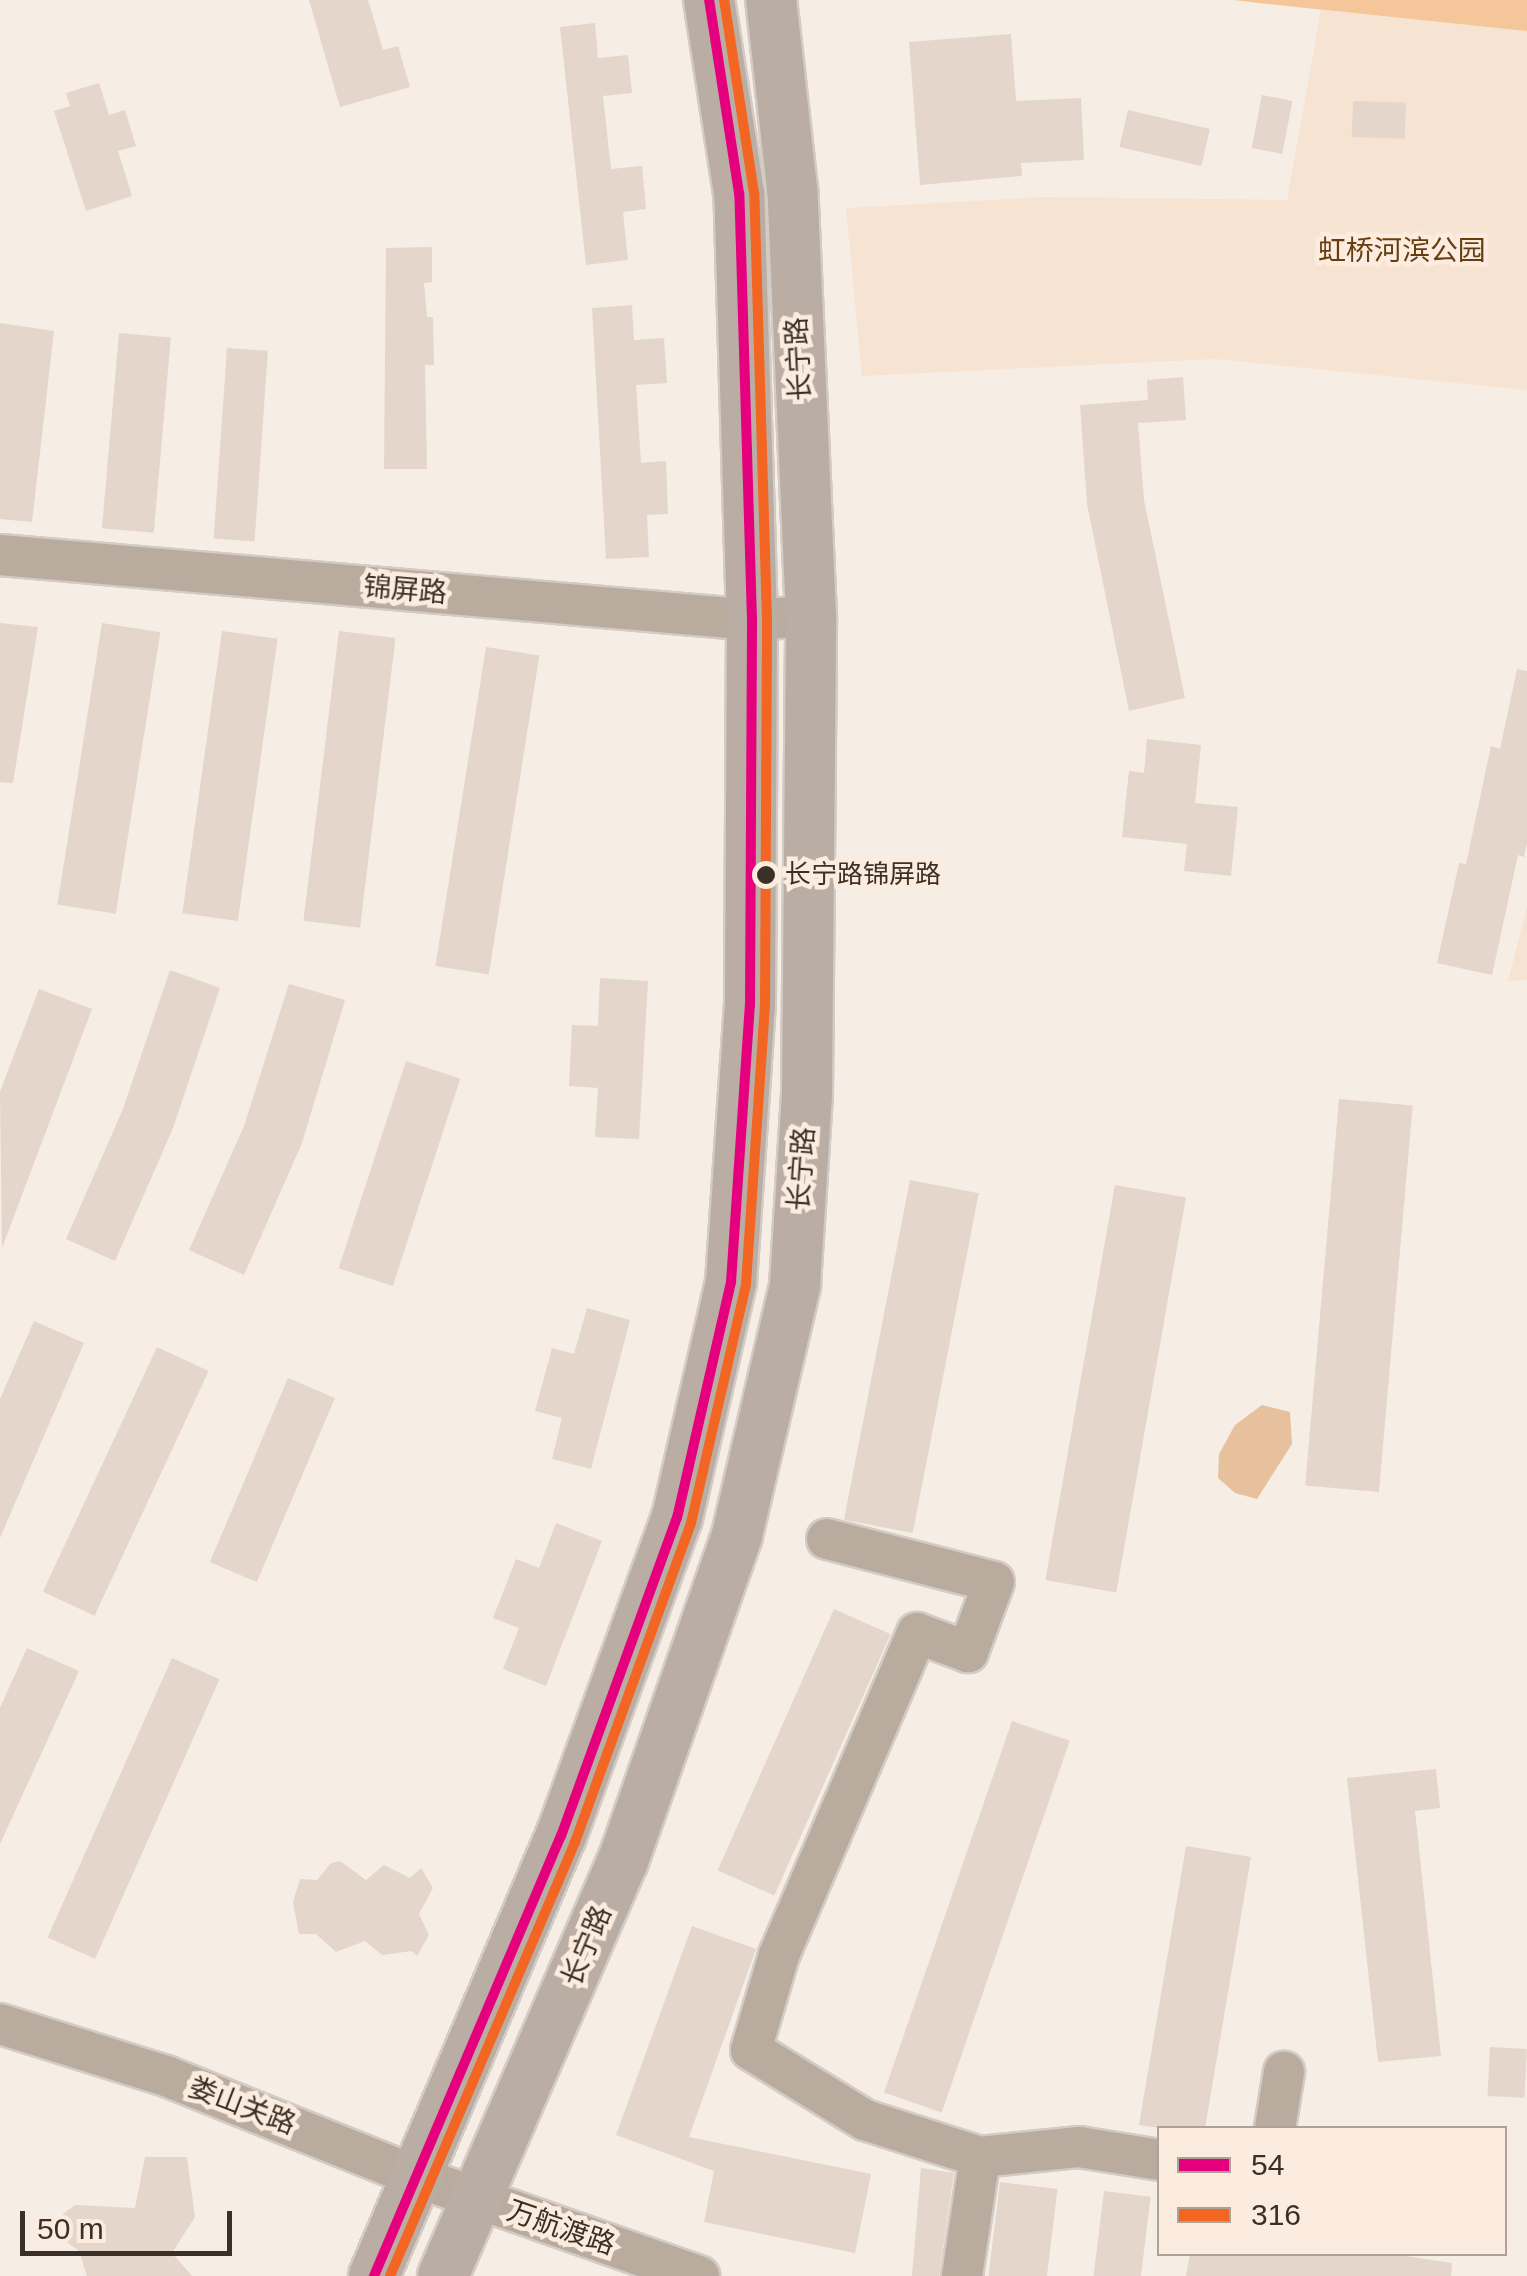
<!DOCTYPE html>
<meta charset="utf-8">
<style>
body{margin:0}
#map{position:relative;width:1527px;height:2276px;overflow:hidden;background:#f6ede5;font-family:Arial,"Noto Sans SC",sans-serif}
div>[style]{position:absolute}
.green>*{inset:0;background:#f7e3d1}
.forest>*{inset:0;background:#e7c09d}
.water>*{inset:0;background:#f5c69a}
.building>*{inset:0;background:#e4d6ca;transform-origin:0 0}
.roads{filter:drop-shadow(2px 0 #d3cbc5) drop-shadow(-2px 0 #d3cbc5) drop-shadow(0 2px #d3cbc5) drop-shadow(0 -2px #d3cbc5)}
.minor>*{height:40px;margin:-20px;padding:0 20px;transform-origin:20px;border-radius:20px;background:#b9ac9f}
.major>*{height:50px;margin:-25px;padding:0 25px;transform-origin:25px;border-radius:25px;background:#baaea4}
.bus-1>*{height:10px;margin:-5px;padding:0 5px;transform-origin:5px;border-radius:5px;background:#e5007d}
.bus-2>*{height:10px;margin:-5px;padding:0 5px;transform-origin:5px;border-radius:5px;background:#f26522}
.dots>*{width:28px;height:28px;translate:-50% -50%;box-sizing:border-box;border:5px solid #fcecdf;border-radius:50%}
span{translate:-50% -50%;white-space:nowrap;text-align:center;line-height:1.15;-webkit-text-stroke:9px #fcecdf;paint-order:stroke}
.bus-label{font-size:26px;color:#3a3028}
.left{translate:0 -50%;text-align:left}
.park-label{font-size:28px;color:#673d10}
.street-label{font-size:28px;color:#3a3028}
.legend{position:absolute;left:1157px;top:2126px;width:350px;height:130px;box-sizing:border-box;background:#fcecdf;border:2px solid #aea196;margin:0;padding:12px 18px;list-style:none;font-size:30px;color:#3a3028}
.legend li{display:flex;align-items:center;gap:20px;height:50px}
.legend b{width:50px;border:2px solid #aea196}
.scale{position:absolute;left:20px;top:2211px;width:212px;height:45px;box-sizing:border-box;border:5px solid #3a3028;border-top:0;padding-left:12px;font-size:30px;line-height:35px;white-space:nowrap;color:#3a3028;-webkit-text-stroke:8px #fcecdf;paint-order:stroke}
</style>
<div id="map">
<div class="green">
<i style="clip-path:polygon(1321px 10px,1527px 31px,1527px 390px,1215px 359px,862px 376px,846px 208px,1045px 197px,1287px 200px)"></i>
<i style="clip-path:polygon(1527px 907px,1527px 980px,1508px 981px)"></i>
</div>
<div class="forest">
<i style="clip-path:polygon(1262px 1405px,1290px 1412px,1292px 1444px,1257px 1499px,1235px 1493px,1218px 1478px,1219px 1454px,1235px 1425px)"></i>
</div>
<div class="water">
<i style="clip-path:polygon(1233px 0,1527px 0,1527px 31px,1267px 4px)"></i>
</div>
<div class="building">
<i style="clip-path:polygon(309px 0,368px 0,383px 50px,398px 46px,410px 87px,340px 107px)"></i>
<i style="clip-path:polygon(595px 23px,598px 58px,628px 55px,632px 93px,603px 96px,611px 169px,642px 166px,646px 209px,623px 212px,628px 260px,586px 265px,560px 27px)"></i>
<i style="clip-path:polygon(1011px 34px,1016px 101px,1081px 98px,1084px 160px,1021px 163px,1022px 176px,920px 185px,909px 42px)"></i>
<i style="clip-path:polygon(99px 83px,109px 115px,125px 110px,136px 146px,118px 151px,132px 196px,86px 211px,54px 111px,70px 106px,66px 93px)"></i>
<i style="left:1262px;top:95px;width:31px;height:54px;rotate:11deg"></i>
<i style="left:1353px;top:101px;width:53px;height:36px;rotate:2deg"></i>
<i style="left:1128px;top:110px;width:84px;height:38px;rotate:13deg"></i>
<i style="clip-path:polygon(432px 247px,432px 282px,424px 283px,427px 317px,433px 317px,434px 365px,425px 365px,427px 469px,384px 469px,386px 248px)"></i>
<i style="clip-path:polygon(632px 305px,634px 340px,664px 338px,667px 383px,636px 385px,641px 463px,666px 461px,668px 514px,647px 515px,649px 557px,606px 559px,592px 308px)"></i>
<i style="clip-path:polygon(0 323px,54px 331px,32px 522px,0 519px)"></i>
<i style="left:119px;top:333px;width:52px;height:196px;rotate:5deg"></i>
<i style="left:227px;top:348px;width:41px;height:191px;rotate:4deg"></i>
<i style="clip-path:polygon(1183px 377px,1186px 420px,1138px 423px,1144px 500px,1185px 698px,1129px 711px,1087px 504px,1080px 405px,1148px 400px,1147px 380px)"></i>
<i style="clip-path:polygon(0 623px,38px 627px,13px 783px,0 782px)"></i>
<i style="left:102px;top:623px;width:59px;height:285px;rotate:9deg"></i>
<i style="left:222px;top:631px;width:56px;height:285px;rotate:8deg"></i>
<i style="left:339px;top:631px;width:57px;height:292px;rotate:7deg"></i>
<i style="left:486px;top:647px;width:54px;height:323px;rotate:9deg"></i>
<i style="clip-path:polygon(1517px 669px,1527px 671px,1527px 843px,1524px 857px,1518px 855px,1492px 975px,1437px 963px,1459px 863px,1466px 864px,1491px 746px,1500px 749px)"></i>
<i style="clip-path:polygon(1147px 739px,1201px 745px,1195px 803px,1238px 807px,1231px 876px,1184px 871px,1187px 844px,1122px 837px,1129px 771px,1144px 773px)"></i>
<i style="clip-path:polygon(170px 970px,220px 988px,173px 1128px,115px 1261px,66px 1239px,123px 1109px)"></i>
<i style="clip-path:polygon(600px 978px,648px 981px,639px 1139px,595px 1137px,598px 1088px,569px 1086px,572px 1025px,598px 1026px)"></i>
<i style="clip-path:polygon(289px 984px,345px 1000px,302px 1143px,244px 1275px,189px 1250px,244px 1126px)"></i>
<i style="clip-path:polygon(39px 989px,92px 1009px,2px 1248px,0 1092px)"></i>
<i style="left:406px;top:1061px;width:57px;height:218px;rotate:18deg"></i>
<i style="left:1339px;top:1099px;width:74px;height:388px;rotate:5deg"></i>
<i style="left:910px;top:1180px;width:70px;height:346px;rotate:11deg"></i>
<i style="left:1115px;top:1185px;width:72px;height:401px;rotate:10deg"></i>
<i style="clip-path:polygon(587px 1308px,630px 1320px,591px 1469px,552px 1459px,562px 1418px,535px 1411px,552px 1348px,574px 1354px)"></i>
<i style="clip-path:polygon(34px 1321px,84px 1343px,0 1538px,0 1399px)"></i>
<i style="left:157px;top:1347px;width:57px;height:270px;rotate:25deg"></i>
<i style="left:288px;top:1378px;width:51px;height:200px;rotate:23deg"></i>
<i style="clip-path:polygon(556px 1523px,602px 1541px,546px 1686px,503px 1669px,519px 1628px,493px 1618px,516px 1559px,539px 1568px)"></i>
<i style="left:834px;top:1609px;width:62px;height:286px;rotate:24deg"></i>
<i style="clip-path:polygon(27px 1648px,79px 1671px,0 1844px,0 1708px)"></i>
<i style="left:172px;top:1658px;width:52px;height:306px;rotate:24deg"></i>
<i style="left:1012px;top:1721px;width:61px;height:393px;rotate:19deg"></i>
<i style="clip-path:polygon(1436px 1769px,1440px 1808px,1415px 1811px,1441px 2056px,1378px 2062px,1347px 1778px)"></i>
<i style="clip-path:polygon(1186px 1846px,1251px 1857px,1205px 2128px,1160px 2128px,1139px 2125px)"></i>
<i style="clip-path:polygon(340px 1861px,366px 1880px,384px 1865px,410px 1878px,421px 1868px,433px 1888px,419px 1914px,429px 1935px,417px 1956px,412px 1951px,382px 1955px,365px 1941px,336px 1952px,316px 1934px,299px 1934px,293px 1902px,300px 1879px,317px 1880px,331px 1863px)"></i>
<i style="clip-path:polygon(692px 1926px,756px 1949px,689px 2137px,871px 2174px,855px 2253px,704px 2222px,714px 2171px,616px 2135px)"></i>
<i style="left:1490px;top:2047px;width:37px;height:49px;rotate:3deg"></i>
<i style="clip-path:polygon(145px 2157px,187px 2157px,195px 2217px,172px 2253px,192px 2276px,87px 2276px,79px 2251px,63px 2239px,63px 2214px,75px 2205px,135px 2208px)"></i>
<i style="clip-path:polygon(921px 2168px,954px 2173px,939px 2276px,912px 2276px)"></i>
<i style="left:1000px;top:2182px;width:58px;height:95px;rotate:7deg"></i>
<i style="left:1104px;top:2191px;width:47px;height:86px;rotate:7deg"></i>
<i style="clip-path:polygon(1190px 2254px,1392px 2254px,1452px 2263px,1451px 2276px,1186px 2276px)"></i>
</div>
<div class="roads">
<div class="minor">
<i style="left:0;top:555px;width:755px;rotate:4.94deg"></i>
<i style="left:752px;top:620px;width:59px;rotate:-3.9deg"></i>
<i style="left:827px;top:1539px;width:172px;rotate:14.4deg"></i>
<i style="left:994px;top:1582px;width:75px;rotate:110.4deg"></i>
<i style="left:968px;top:1652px;width:54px;rotate:-159.6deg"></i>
<i style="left:917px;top:1633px;width:350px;rotate:113.2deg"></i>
<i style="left:779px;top:1955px;width:99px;rotate:106.4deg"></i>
<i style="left:751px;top:2050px;width:134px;rotate:31.6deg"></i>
<i style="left:865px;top:2120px;width:121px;rotate:17.8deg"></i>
<i style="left:980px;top:2157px;width:100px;rotate:-5.8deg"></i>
<i style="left:1079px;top:2147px;width:82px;rotate:9.1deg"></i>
<i style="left:0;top:2024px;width:174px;rotate:17.4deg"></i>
<i style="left:166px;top:2076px;width:274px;rotate:21.9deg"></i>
<i style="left:420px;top:2178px;width:296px;rotate:19.4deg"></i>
<i style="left:1275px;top:2128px;width:57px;rotate:-80.9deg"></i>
<i style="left:962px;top:2276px;width:120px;rotate:-81.4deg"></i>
</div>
<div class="major">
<i style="left:374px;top:2276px;width:478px;rotate:-67deg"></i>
<i style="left:561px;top:1836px;width:338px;rotate:-70deg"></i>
<i style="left:677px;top:1518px;width:242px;rotate:-77.1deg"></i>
<i style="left:731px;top:1282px;width:278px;rotate:-86.1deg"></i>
<i style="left:750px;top:1005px;width:385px;rotate:-89.7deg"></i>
<i style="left:752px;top:620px;width:427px;rotate:-91.7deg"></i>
<i style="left:739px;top:193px;width:195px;rotate:-98.8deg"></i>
<i style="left:443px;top:2276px;width:452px;rotate:-66.6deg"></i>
<i style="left:623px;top:1861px;width:345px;rotate:-70.7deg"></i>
<i style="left:737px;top:1535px;width:257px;rotate:-76.9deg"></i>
<i style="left:795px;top:1285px;width:193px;rotate:-86.4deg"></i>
<i style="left:807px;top:1092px;width:476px;rotate:-89.5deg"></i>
<i style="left:811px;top:616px;width:427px;rotate:-92.5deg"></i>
<i style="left:792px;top:189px;width:190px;rotate:-96.3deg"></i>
</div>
</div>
<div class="bus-1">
<i style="left:374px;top:2276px;width:478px;rotate:-67deg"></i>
<i style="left:561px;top:1836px;width:338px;rotate:-70deg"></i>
<i style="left:677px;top:1518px;width:242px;rotate:-77.1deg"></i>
<i style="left:731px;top:1282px;width:278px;rotate:-86.1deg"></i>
<i style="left:750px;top:1005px;width:385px;rotate:-89.7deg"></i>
<i style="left:752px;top:620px;width:427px;rotate:-91.7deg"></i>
<i style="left:739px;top:193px;width:195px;rotate:-98.8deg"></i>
</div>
<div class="bus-2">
<i style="left:390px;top:2276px;width:472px;rotate:-66.9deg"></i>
<i style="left:575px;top:1842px;width:339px;rotate:-70deg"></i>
<i style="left:691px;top:1523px;width:245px;rotate:-77deg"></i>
<i style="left:746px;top:1284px;width:280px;rotate:-86.1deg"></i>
<i style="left:765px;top:1005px;width:385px;rotate:-89.7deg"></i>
<i style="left:767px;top:620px;width:427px;rotate:-91.7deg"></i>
<i style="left:754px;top:193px;width:195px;rotate:-98.8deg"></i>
</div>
<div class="dots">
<i style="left:766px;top:875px;background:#3a3028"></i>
</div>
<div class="bus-label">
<span class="left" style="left:785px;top:875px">长宁路锦屏路</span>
</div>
<div class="park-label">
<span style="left:1402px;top:251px">虹桥河滨公园</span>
</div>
<div class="street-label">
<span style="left:799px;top:359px;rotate:-93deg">长宁路</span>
<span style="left:405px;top:590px;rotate:5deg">锦屏路</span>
<span style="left:802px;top:1169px;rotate:-86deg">长宁路</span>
<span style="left:587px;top:1946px;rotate:-67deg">长宁路</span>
<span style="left:242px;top:2106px;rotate:21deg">娄山关路</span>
<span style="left:561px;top:2228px;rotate:19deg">万航渡路</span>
</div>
<ul class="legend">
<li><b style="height:12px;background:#e5007d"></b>54</li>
<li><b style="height:12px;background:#f26522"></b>316</li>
</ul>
<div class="scale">50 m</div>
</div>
